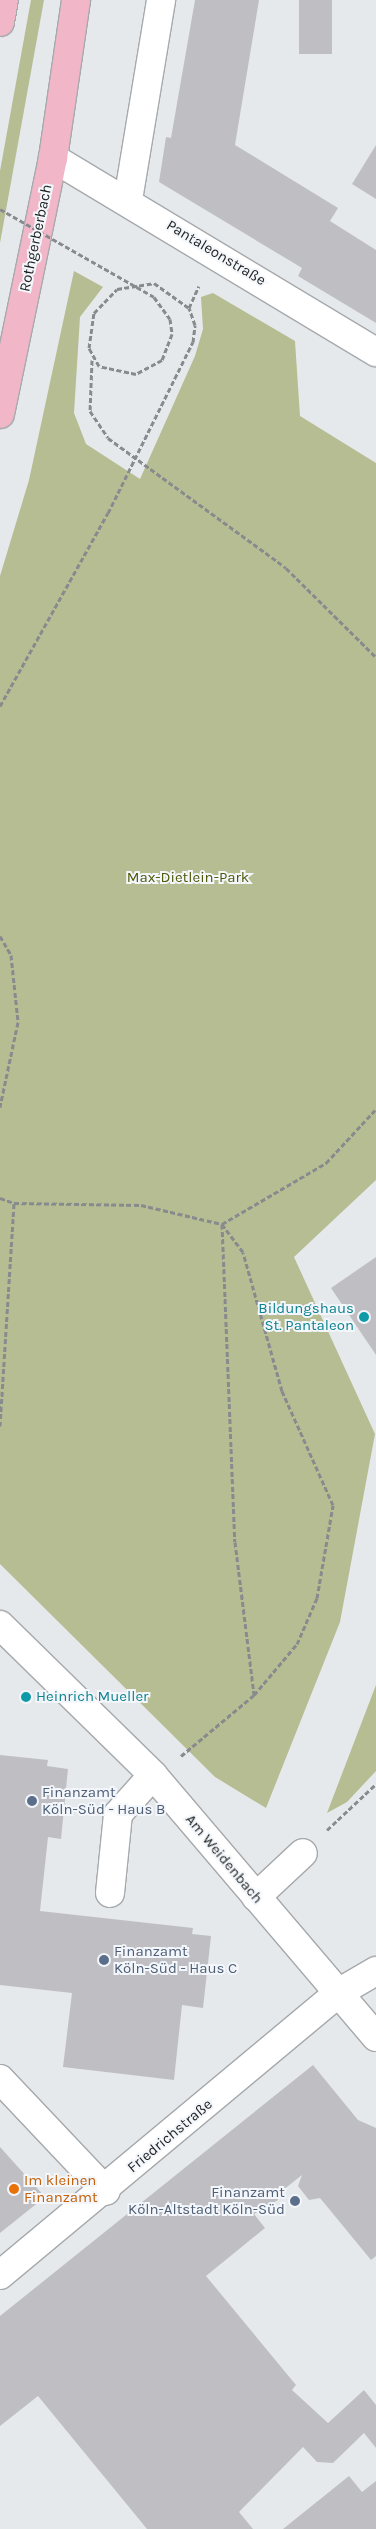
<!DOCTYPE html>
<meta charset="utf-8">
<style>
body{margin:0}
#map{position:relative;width:376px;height:2529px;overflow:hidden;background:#e5e9ec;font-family:Karla,sans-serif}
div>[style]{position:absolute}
.green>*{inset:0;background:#b6bd92}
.building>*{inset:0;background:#bfbfc3;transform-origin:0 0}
.path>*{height:3px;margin-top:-1.5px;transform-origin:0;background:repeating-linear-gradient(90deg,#888b8d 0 5px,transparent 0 7.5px)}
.roads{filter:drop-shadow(1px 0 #a6a9ac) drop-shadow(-1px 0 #a6a9ac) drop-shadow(0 1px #a6a9ac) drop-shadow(0 -1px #a6a9ac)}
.minor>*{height:28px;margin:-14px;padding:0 14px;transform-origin:14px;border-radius:14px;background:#fff}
.major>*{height:28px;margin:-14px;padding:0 14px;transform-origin:14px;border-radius:14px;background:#f1b6c7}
.path-bridge>*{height:3px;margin-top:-1.5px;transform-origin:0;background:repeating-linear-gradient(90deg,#888b8d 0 5px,transparent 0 7.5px)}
.dots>*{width:14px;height:14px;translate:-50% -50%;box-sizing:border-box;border:2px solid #f3f6fa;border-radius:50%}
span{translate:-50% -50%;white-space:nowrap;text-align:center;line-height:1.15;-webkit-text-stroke:4px #f3f6fa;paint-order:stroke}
.street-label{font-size:15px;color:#1e2021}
.park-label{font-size:15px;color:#50570a}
.culture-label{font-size:15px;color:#0d838f}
.right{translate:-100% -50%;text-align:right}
.left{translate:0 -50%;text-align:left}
.service-label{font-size:15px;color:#4e5e75}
.food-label{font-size:15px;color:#c56008}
</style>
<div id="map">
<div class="green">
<i style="clip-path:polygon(31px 0,44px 0,0 243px,0 171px)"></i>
<i style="clip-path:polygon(74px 271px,103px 287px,80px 317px,74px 413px,86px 444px,140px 479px,195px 356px,203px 329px,201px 297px,213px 293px,295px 341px,300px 416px,376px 463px,376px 1180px,294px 1257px,375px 1434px,340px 1622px,266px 1808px,215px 1777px,0 1564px,0 576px,29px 480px)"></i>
<i style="clip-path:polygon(376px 1685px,376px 1771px,347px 1802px,327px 1813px)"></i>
</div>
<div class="building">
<i style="clip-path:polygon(195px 0,259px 0,235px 145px,338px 208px,330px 221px,376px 250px,376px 323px,298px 276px,302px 268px,159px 182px,166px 137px,171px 138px)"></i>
<i style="left:299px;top:0;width:33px;height:54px"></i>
<i style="clip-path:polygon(376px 145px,376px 199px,352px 184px)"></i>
<i style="clip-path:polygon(376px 1257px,376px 1355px,331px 1288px)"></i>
<i style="clip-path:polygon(0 1755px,48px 1760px,47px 1766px,68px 1769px,61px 1839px,48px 1837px,40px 1911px,193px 1928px,192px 1934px,211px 1936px,203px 2008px,182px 2005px,174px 2080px,63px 2067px,72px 1993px,0 1985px)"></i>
<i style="clip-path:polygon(313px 2065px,358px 2120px,376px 2128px,376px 2256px,371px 2260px,320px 2198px,309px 2200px,298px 2186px,302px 2175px,278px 2194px,278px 2200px,254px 2214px,265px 2228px,206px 2276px,296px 2385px,292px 2390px,328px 2423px,364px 2390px,376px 2405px,376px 2448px,364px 2433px,333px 2463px,317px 2462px,303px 2447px,239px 2512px,253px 2529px,147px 2529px,38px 2396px,0 2426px,0 2316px)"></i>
<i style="clip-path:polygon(0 2147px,45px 2197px,0 2233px)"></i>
<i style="clip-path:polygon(349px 2476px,362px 2492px,376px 2481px,376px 2529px,283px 2529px)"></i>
</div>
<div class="path">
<i style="left:172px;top:334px;width:28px;rotate:111deg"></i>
<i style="left:162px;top:360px;width:30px;rotate:152deg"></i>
<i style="left:136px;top:374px;width:38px;rotate:-168deg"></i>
<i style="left:99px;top:366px;width:21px;rotate:-119deg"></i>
<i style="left:89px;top:348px;width:35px;rotate:-82deg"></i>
<i style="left:94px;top:313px;width:33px;rotate:-46deg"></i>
<i style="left:117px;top:289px;width:37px;rotate:-9deg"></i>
<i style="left:154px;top:283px;width:43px;rotate:35.5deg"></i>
<i style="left:92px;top:360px;width:51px;rotate:92.2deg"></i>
<i style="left:90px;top:411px;width:32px;rotate:56deg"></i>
<i style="left:108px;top:438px;width:220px;rotate:36.1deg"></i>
<i style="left:286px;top:568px;width:127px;rotate:44.7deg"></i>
<i style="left:0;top:706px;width:221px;rotate:-60.8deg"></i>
<i style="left:108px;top:513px;width:191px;rotate:-63.6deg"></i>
<i style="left:193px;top:342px;width:17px;rotate:-83deg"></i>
<i style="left:195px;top:325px;width:18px;rotate:-109deg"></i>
<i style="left:189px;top:308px;width:24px;rotate:-66deg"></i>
<i style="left:0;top:936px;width:22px;rotate:60deg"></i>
<i style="left:11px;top:955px;width:67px;rotate:84deg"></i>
<i style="left:18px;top:1022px;width:87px;rotate:102deg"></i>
<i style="left:0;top:1198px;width:15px;rotate:20deg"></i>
<i style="left:14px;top:1203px;width:127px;rotate:0.9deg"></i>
<i style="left:141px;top:1205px;width:83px;rotate:13.2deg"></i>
<i style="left:222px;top:1224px;width:121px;rotate:-30.4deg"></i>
<i style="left:326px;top:1163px;width:74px;rotate:-47.2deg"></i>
<i style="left:0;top:1426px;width:223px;rotate:-86.4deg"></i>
<i style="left:181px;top:1756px;width:95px;rotate:-39.9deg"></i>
<i style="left:254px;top:1695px;width:67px;rotate:-49.9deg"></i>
<i style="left:297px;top:1644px;width:50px;rotate:-66.5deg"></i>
<i style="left:317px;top:1598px;width:94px;rotate:-80.2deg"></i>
<i style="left:333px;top:1505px;width:125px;rotate:-114.1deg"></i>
<i style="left:282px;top:1391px;width:144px;rotate:-105.7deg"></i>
<i style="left:243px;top:1252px;width:35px;rotate:-127deg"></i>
<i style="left:222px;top:1224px;width:318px;rotate:87.7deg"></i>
<i style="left:235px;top:1542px;width:154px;rotate:82.9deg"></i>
<i style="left:327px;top:1830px;width:67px;rotate:-43.2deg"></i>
</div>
<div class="roads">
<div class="minor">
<i style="left:53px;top:158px;width:377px;rotate:31deg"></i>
<i style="left:128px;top:200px;width:203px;rotate:-80.6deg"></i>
<i style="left:0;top:1625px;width:214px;rotate:44.4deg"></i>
<i style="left:153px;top:1775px;width:344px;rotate:49.6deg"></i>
<i style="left:110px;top:1893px;width:79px;rotate:-84.2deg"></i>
<i style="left:118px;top:1814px;width:52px;rotate:-48.1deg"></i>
<i style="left:256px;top:1897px;width:64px;rotate:-43.1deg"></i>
<i style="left:0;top:2079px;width:154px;rotate:46.6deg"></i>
<i style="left:0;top:2275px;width:440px;rotate:-39.8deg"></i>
<i style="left:338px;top:1993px;width:44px;rotate:-30.1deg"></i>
</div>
<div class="major">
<i style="left:0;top:22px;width:22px;rotate:-80deg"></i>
<i style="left:0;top:414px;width:261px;rotate:-78.3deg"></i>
<i style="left:53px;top:158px;width:160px;rotate:-81.7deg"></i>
</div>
</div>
<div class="path-bridge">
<i style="left:0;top:209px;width:177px;rotate:29.7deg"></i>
<i style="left:154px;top:297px;width:27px;rotate:54deg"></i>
<i style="left:170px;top:319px;width:15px;rotate:82deg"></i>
</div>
<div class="dots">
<i style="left:364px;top:1317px;background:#0f9aa8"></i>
<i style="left:26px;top:1697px;background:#0f9aa8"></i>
<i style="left:32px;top:1801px;background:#5c6f8a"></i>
<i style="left:104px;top:1960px;background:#5c6f8a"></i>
<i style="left:14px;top:2189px;background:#e8710a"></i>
<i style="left:295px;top:2201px;background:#5c6f8a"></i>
</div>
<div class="street-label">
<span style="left:36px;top:238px;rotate:-78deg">Rothgerberbach</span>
<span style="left:216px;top:253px;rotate:31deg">Pantaleonstraße</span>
<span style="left:224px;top:1859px;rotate:50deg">Am Weidenbach</span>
<span style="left:170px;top:2136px;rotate:-40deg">Friedrichstraße</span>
</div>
<div class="park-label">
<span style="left:188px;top:878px">Max-Dietlein-Park</span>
</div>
<div class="culture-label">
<span class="right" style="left:354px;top:1317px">Bildungshaus<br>St. Pantaleon</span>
<span class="left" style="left:36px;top:1697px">Heinrich Mueller</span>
</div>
<div class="service-label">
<span class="left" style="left:42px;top:1801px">Finanzamt<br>Köln-Süd - Haus B</span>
<span class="left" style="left:114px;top:1960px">Finanzamt<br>Köln-Süd - Haus C</span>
<span class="right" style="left:285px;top:2201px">Finanzamt<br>Köln-Altstadt Köln-Süd</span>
</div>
<div class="food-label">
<span class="left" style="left:24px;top:2189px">Im kleinen<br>Finanzamt</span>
</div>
</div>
